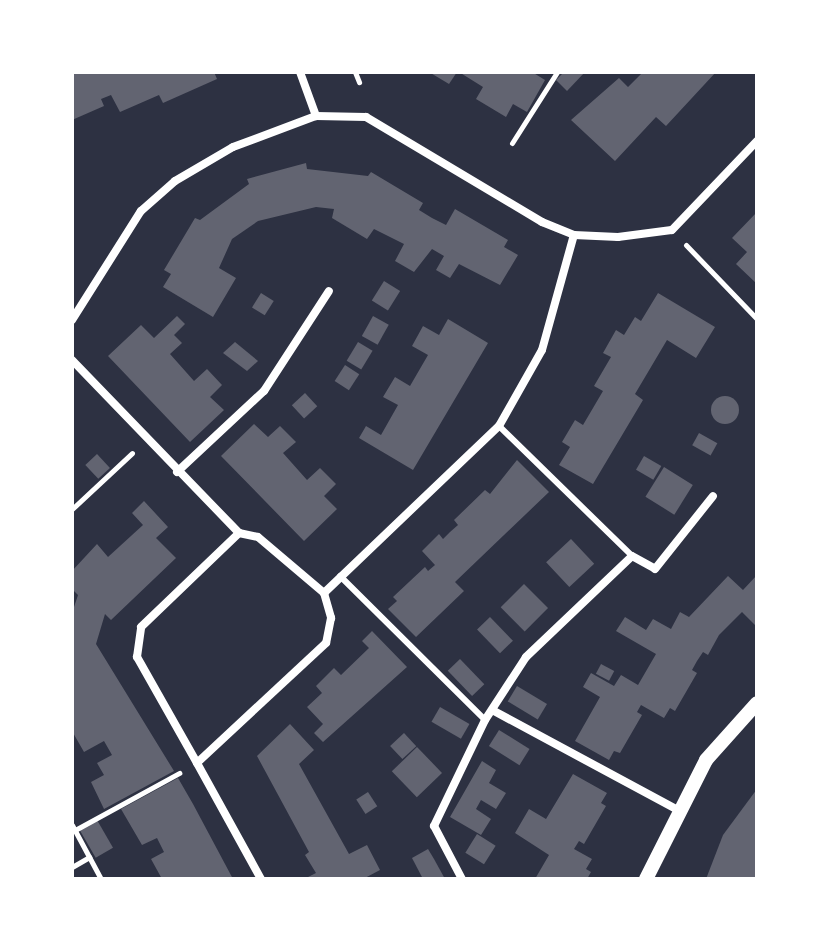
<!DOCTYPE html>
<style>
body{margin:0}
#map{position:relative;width:829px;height:951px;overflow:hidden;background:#2d3142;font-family:"Alegreya Sans",sans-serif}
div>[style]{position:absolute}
.building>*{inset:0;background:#626471;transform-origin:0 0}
.round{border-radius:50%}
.path>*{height:5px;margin:-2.5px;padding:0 2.5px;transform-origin:2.5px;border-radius:2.5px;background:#fff}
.service>*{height:6px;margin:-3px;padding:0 3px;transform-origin:3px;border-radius:3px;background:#fff}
.minor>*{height:8px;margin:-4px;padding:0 4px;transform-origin:4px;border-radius:4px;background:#fff}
.tertiary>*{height:14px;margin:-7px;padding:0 7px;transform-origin:7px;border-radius:7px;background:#fff}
span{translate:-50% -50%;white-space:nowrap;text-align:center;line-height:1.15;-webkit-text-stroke:6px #fff;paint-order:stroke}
.frame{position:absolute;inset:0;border:74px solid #fff;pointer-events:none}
</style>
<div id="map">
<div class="building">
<i style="clip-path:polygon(72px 72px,214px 72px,217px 79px,163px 103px,159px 95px,120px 112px,111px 95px,101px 99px,104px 106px,72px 120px)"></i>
<i style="clip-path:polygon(429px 72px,457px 72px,449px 84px)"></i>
<i style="clip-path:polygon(459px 72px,532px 72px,545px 80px,527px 112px,513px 104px,506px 117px,476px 99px,483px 87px)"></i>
<i style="clip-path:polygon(564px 72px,585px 72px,567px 91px,556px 80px)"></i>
<i style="clip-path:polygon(643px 72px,716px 72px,666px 126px,656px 117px,615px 161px,571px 120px,619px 78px,628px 87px)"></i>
<i style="clip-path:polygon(306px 163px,307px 169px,368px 176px,371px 172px,423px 203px,419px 210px,432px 218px,446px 225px,455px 209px,508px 240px,504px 247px,518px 255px,500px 285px,459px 264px,450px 278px,436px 270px,444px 256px,432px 249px,414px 272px,395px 261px,404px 244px,374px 229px,367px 239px,332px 218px,334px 209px,316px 207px,258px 221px,232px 239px,219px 268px,236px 278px,213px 317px,163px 287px,171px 274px,164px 270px,195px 218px,200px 220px,249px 184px,247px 179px)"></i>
<i style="clip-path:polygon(757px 212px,757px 284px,736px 264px,747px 252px,732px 238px)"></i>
<i style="left:384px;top:281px;width:19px;height:23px;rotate:32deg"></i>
<i style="left:261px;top:293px;width:15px;height:17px;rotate:32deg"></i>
<i style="clip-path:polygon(658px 293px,715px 327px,696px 358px,667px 340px,635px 394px,643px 400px,593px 484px,559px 465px,570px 447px,562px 442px,575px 420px,583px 425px,603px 391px,594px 386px,611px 357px,603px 353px,616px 330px,624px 335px,635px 317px,641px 321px)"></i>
<i style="clip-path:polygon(177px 316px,185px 324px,174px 335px,182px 343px,170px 354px,194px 381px,207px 369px,222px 385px,210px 397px,224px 410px,190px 442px,108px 356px,141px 325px,154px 338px)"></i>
<i style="left:373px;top:316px;width:18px;height:23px;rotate:29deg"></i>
<i style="clip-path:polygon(448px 319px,488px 343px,413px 470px,359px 438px,366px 426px,381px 435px,398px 405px,383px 397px,395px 377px,410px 386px,428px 355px,412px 346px,423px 326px,439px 335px)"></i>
<i style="clip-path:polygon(235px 342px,258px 361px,247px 371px,223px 353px)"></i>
<i style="left:358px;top:342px;width:17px;height:22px;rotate:31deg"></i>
<i style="left:345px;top:365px;width:17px;height:19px;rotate:33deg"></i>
<i style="left:305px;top:393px;width:18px;height:18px;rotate:47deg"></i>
<i class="round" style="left:711px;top:396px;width:28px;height:28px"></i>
<i style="clip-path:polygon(254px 424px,268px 437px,280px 426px,296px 442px,283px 453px,307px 480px,320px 468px,336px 484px,324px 496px,337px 509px,304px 541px,221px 456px)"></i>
<i style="left:699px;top:433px;width:21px;height:14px;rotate:29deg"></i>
<i style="left:97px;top:454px;width:19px;height:16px;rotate:47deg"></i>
<i style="left:644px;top:456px;width:20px;height:16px;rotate:30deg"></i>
<i style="clip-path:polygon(517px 460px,549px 492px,455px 582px,464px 591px,416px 637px,388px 609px,397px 601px,393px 597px,425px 567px,428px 571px,435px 565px,422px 551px,439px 534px,443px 539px,450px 532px,458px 525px,454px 520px,485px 490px,490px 494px)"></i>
<i style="left:664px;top:467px;width:34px;height:35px;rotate:32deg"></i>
<i style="clip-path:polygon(144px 501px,168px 527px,156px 538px,176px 558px,111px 620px,105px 614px,96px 644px,174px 771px,104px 809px,91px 782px,104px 775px,97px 763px,112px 755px,104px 741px,84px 752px,72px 731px,72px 613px,78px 595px,72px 589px,72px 571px,97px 544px,108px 557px,143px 525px,132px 513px)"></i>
<i style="left:571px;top:539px;width:34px;height:34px;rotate:47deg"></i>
<i style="clip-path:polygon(757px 575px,757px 627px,742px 612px,719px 635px,708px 655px,703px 652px,697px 661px,692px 670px,697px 673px,675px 711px,670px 708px,664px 718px,641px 705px,637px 712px,642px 715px,620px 753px,614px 751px,609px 760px,575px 741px,600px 697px,583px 687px,591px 673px,614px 686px,621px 675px,638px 685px,656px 654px,616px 631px,625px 617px,646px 630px,653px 619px,671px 629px,680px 612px,689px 617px,728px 576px,743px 590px)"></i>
<i style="left:524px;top:584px;width:34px;height:33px;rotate:45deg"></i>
<i style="left:490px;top:617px;width:33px;height:18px;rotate:46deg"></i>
<i style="clip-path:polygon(372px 631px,407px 667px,323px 742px,314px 733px,323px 724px,307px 707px,322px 693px,316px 686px,334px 668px,341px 675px,369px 648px,362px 641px)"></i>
<i style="left:460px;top:659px;width:35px;height:17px;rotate:46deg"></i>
<i style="left:601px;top:664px;width:15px;height:11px;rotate:28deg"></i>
<i style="left:517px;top:686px;width:35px;height:18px;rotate:31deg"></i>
<i style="left:440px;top:707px;width:34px;height:17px;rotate:30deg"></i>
<i style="clip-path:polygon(290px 724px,314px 750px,299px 764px,349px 854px,367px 845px,380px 870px,363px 879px,304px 879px,316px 873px,305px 855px,309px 852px,257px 756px)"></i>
<i style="left:499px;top:730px;width:36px;height:19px;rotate:32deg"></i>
<i style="left:404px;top:733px;width:18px;height:19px;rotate:47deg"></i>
<i style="left:417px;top:747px;width:36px;height:35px;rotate:46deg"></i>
<i style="clip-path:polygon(482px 761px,496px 770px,489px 783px,506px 793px,496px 809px,481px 800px,476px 809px,491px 819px,481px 835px,450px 817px)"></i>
<i style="clip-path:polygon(573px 774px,607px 793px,601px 803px,606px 806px,584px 844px,579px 841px,574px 849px,592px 859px,586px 869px,591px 872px,587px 879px,535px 879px,549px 855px,515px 833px,529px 809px,546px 819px)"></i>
<i style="clip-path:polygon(178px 778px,193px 804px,233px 879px,162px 879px,151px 859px,164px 852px,157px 838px,142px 845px,121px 809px)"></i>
<i style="clip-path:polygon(757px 789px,757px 879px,706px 879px,723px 835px)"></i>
<i style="left:368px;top:792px;width:17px;height:14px;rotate:57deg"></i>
<i style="left:97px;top:820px;width:32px;height:20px;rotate:60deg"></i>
<i style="left:477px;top:834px;width:22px;height:22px;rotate:32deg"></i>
<i style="clip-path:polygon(428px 849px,434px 859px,445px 879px,423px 879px,412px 858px)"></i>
</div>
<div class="path">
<i style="left:355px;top:72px;width:11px;rotate:68deg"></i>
<i style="left:512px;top:143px;width:84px;rotate:-57.6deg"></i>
<i style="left:686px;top:245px;width:103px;rotate:46.2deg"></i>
<i style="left:72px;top:509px;width:82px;rotate:-43deg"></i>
<i style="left:72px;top:825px;width:61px;rotate:61.8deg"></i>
<i style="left:75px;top:830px;width:119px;rotate:-28.7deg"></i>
<i style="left:72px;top:867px;width:20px;rotate:-30deg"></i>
</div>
<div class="service">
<i style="left:499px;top:426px;width:186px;rotate:44.3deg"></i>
<i style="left:340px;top:576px;width:204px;rotate:44.8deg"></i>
</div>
<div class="minor">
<i style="left:300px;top:72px;width:47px;rotate:70deg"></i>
<i style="left:72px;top:320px;width:129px;rotate:-57.7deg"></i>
<i style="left:141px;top:211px;width:45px;rotate:-41.4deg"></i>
<i style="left:175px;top:181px;width:67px;rotate:-30.4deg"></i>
<i style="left:233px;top:147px;width:89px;rotate:-20.5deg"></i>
<i style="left:316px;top:116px;width:50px;rotate:1.1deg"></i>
<i style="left:366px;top:117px;width:205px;rotate:30.8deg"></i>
<i style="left:542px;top:222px;width:35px;rotate:22deg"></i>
<i style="left:574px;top:235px;width:44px;rotate:2.6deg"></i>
<i style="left:618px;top:237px;width:54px;rotate:-7.4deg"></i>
<i style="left:672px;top:230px;width:123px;rotate:-46.3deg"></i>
<i style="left:72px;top:360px;width:240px;rotate:46deg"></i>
<i style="left:239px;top:533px;width:19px;rotate:12deg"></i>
<i style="left:258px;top:537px;width:87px;rotate:40.3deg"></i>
<i style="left:324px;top:593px;width:26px;rotate:74deg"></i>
<i style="left:331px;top:618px;width:25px;rotate:101deg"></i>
<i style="left:326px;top:643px;width:176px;rotate:137.1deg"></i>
<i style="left:197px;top:763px;width:132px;rotate:61.1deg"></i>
<i style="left:177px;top:472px;width:119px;rotate:-43deg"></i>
<i style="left:264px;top:391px;width:119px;rotate:-57deg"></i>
<i style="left:324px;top:593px;width:242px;rotate:-43.7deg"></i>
<i style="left:499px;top:426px;width:87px;rotate:-60.5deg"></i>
<i style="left:542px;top:350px;width:119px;rotate:-74.5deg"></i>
<i style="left:494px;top:711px;width:211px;rotate:28.3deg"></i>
<i style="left:197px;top:763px;width:122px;rotate:-119.5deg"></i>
<i style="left:137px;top:657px;width:30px;rotate:-82deg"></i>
<i style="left:141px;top:627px;width:136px;rotate:-43.8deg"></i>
<i style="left:462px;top:879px;width:60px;rotate:-117.8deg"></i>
<i style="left:434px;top:826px;width:118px;rotate:-64.3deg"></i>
<i style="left:485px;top:720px;width:75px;rotate:-56.9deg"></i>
<i style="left:526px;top:657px;width:146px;rotate:-43.6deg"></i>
<i style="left:632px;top:556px;width:26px;rotate:29deg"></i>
<i style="left:655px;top:569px;width:93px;rotate:-51.5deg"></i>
</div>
<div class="tertiary">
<i style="left:646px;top:879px;width:133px;rotate:-63.2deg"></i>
<i style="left:706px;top:760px;width:76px;rotate:-48.2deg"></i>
</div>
<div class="frame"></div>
</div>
